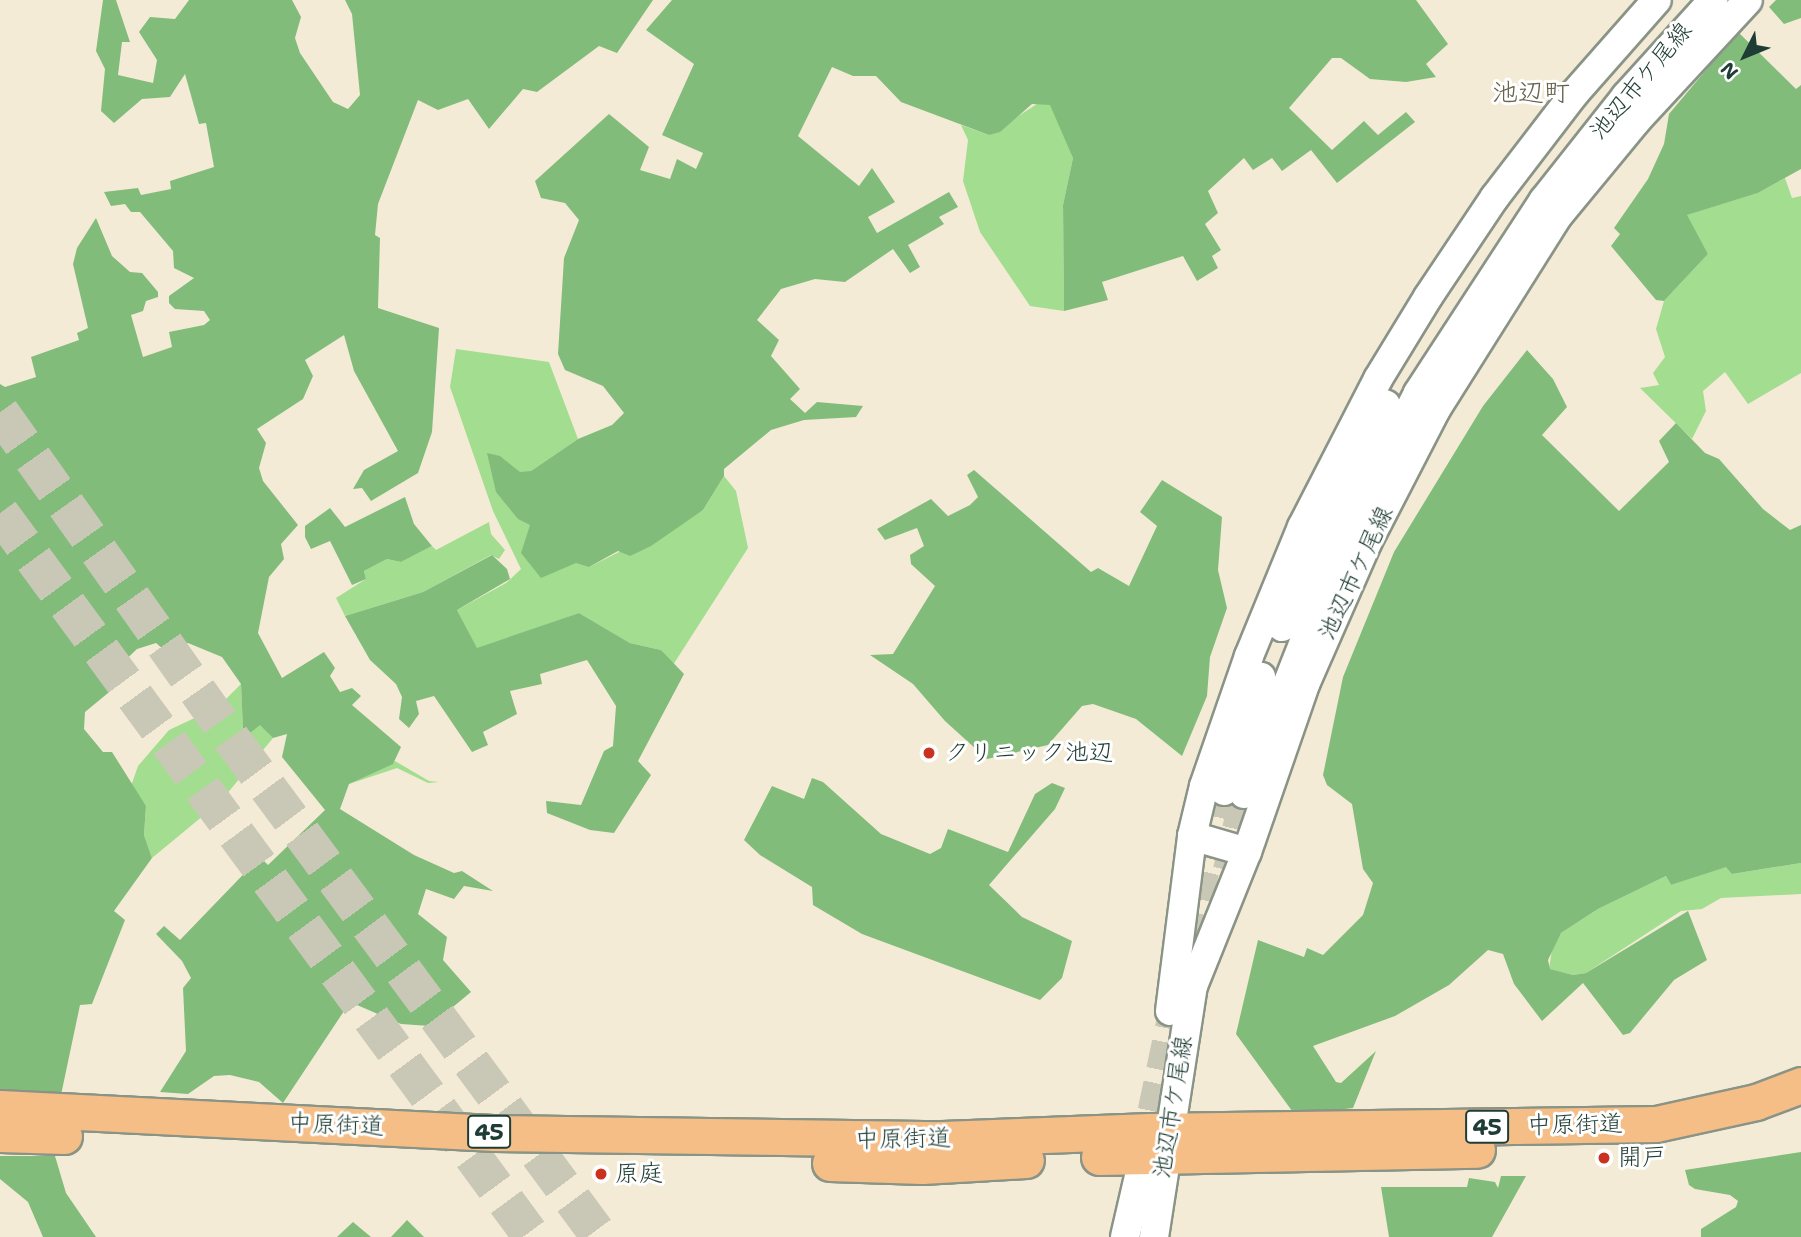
<!DOCTYPE html>
<meta charset="utf-8">
<style>
body{margin:0}
#map{position:relative;width:1801px;height:1237px;overflow:hidden;background:#f4ebd7;font-family:"Shantell Sans","Klee One",sans-serif}
div>[style]{position:absolute}
.green>*{inset:0;background:#a3dd90}
.forest>*{inset:0;background:#82bc7a}
.tertiary-tunnel>*{height:28px;margin-top:-14px;transform-origin:0;background:repeating-linear-gradient(90deg,#c9c8b6 0 28px,transparent 0 42px)}
.motorway-tunnel>*{height:38px;margin-top:-19px;transform-origin:0;background:repeating-linear-gradient(90deg,#c9c8b6 0 38px,transparent 0 57px)}
.roads{filter:drop-shadow(2px 0 #8a9486) drop-shadow(-2px 0 #8a9486) drop-shadow(0 2px #8a9486) drop-shadow(0 -2px #8a9486)}
.tertiary>*{height:28px;margin:-14px;padding:0 14px;transform-origin:14px;border-radius:14px;background:#fff}
.primary>*{height:35px;margin:-17.5px;padding:0 17.5px;transform-origin:17.5px;border-radius:17.5px;background:#f6be87}
.dots>*{width:19px;height:19px;translate:-50% -50%;box-sizing:border-box;border:4px solid #fff;border-radius:50%}
span{translate:-50% -50%;white-space:nowrap;text-align:center;line-height:1.15;-webkit-text-stroke:6px #fff;paint-order:stroke}
.shield-label span{padding:2px 5px;background:#fff;border:2px solid;border-radius:5px;-webkit-text-stroke-width:0}
.shield-label{font-size:23px;color:#1f3d34;font-weight:700}
.street-label{font-size:24px;color:#1f3d34}
.poi-label{font-size:24px;color:#1f3d34}
.left{translate:0 -50%;text-align:left}
.neighbourhood-label{font-size:26px;color:#68624e}
.north{position:absolute;left:1710px;top:21px;width:70px;height:70px;-webkit-text-stroke:5px #fff;paint-order:stroke;rotate:227deg;font-size:19px;font-weight:700;line-height:28px;text-align:center;color:#1f3d34}
.north::after{content:'';display:block;margin:auto;width:24px;height:32px;background:#1f3d34;clip-path:polygon(50% 0,100% 100%,50% 72%,0 100%)}
</style>
<div id="map">
<div class="green">
<i style="clip-path:polygon(1040px 102px,1050px 104px,1058px 113px,1073px 158px,1063px 205px,1064px 311px,1030px 306px,980px 232px,963px 181px,968px 140px,961px 125px,989px 135px)"></i>
<i style="clip-path:polygon(1785px 178px,1792px 198px,1801px 196px,1801px 373px,1748px 404px,1725px 372px,1703px 391px,1706px 411px,1692px 439px,1640px 388px,1659px 385px,1653px 373px,1665px 357px,1656px 329px,1664px 301px,1708px 254px,1686px 215px,1758px 193px)"></i>
<i style="clip-path:polygon(456px 349px,549px 362px,578px 439px,531px 471px,589px 567px,703px 510px,724px 476px,736px 491px,748px 548px,673px 665px,661px 650px,630px 643px,579px 613px,477px 649px,457px 610px,506px 583px,521px 569px,493px 511px,450px 387px)"></i>
<i style="clip-path:polygon(489px 522px,491px 534px,505px 550px,499px 559px,491px 555px,423px 592px,345px 616px,336px 598px,366px 579px,364px 571px,387px 559px,401px 562px,432px 546px,436px 550px)"></i>
<i style="clip-path:polygon(241px 684px,243px 730px,260px 724px,273px 738px,221px 801px,152px 858px,144px 835px,146px 806px,131px 786px,138px 766px,169px 730px,218px 707px)"></i>
<i style="clip-path:polygon(395px 761px,429px 781px,439px 782px,428px 783px,397px 768px,349px 784px)"></i>
<i style="clip-path:polygon(1801px 863px,1801px 894px,1721px 898px,1702px 909px,1681px 911px,1586px 973px,1573px 975px,1549px 969px,1553px 943px,1561px 933px,1598px 909px,1666px 876px,1671px 885px,1727px 866px,1732px 874px)"></i>
</div>
<div class="forest">
<i style="clip-path:polygon(103px 0,116px 0,130px 42px,122px 42px,118px 75px,153px 83px,157px 60px,139px 32px,150px 17px,175px 19px,189px 0,292px 0,301px 17px,295px 38px,300px 53px,333px 102px,348px 109px,360px 95px,352px 14px,345px 0,653px 0,617px 53px,599px 46px,537px 92px,523px 89px,489px 129px,468px 99px,438px 110px,418px 100px,378px 204px,375px 235px,380px 238px,378px 308px,439px 328px,432px 432px,418px 473px,371px 501px,362px 488px,353px 489px,364px 470px,398px 451px,354px 371px,344px 335px,305px 360px,313px 376px,303px 399px,257px 429px,266px 443px,259px 468px,263px 481px,298px 525px,281px 544px,284px 559px,269px 577px,258px 633px,282px 678px,324px 652px,335px 668px,330px 676px,340px 692px,352px 688px,361px 696px,352px 705px,401px 747px,393px 764px,349px 784px,340px 809px,414px 855px,454px 873px,462px 871px,493px 891px,464px 886px,454px 899px,426px 889px,418px 914px,447px 937px,443px 960px,471px 992px,430px 1026px,401px 1024px,350px 1002px,283px 1103px,259px 1082px,230px 1075px,214px 1076px,188px 1094px,160px 1092px,186px 1051px,183px 988px,191px 978px,182px 961px,156px 934px,164px 926px,180px 940px,260px 857px,268px 865px,325px 810px,282px 757px,287px 734px,273px 738px,260px 725px,250px 733px,243px 730px,241px 684px,222px 657px,188px 643px,164px 650px,156px 643px,137px 649px,117px 668px,125px 679px,85px 712px,84px 729px,103px 752px,112px 752px,146px 806px,144px 835px,152px 858px,114px 911px,125px 920px,92px 1004px,80px 1005px,61px 1095px,0 1093px,0 384px,5px 387px,36px 377px,31px 357px,79px 340px,77px 333px,88px 328px,73px 264px,77px 248px,96px 218px,112px 256px,130px 272px,142px 273px,158px 292px,158px 297px,146px 301px,143px 311px,131px 315px,143px 357px,172px 347px,169px 332px,204px 325px,210px 320px,204px 311px,175px 309px,169px 303px,169px 296px,194px 278px,174px 268px,173px 251px,140px 212px,131px 212px,125px 204px,111px 206px,104px 192px,138px 188px,141px 195px,171px 189px,170px 181px,214px 167px,206px 123px,199px 124px,185px 74px,170px 97px,142px 99px,114px 123px,101px 111px,105px 69px,96px 51px)"></i>
<i style="clip-path:polygon(672px 0,1416px 0,1448px 44px,1426px 64px,1436px 77px,1406px 82px,1370px 79px,1341px 58px,1332px 58px,1289px 108px,1332px 150px,1364px 121px,1378px 135px,1406px 112px,1415px 122px,1337px 183px,1311px 150px,1282px 171px,1272px 158px,1253px 170px,1244px 158px,1208px 191px,1218px 213px,1205px 224px,1221px 250px,1212px 256px,1218px 268px,1197px 281px,1183px 256px,1102px 282px,1108px 300px,1064px 311px,1063px 205px,1073px 158px,1050px 105px,1032px 104px,1000px 132px,989px 135px,901px 102px,876px 76px,853px 76px,832px 67px,798px 136px,859px 186px,872px 168px,895px 202px,868px 217px,877px 233px,949px 192px,958px 207px,939px 217px,944px 224px,908px 245px,920px 267px,910px 273px,893px 249px,845px 282px,815px 279px,781px 289px,757px 320px,779px 340px,771px 356px,800px 389px,790px 399px,805px 413px,817px 402px,863px 406px,856px 417px,804px 420px,771px 430px,724px 469px,724px 476px,703px 510px,651px 546px,630px 556px,618px 551px,589px 567px,576px 563px,541px 578px,521px 553px,530px 525px,518px 519px,496px 492px,487px 453px,500px 456px,520px 472px,531px 471px,578px 439px,612px 425px,624px 413px,603px 386px,565px 370px,558px 354px,564px 258px,579px 220px,565px 203px,541px 198px,535px 181px,609px 114px,649px 147px,640px 170px,670px 179px,677px 159px,696px 169px,703px 153px,662px 135px,694px 64px,646px 30px)"></i>
<i style="clip-path:polygon(1776px 0,1801px 0,1801px 18px,1784px 24px,1769px 7px)"></i>
<i style="clip-path:polygon(1738px 32px,1796px 89px,1801px 85px,1801px 169px,1758px 193px,1687px 215px,1708px 254px,1664px 301px,1656px 300px,1611px 246px,1620px 234px,1614px 228px,1648px 179px,1664px 144px,1669px 114px)"></i>
<i style="clip-path:polygon(1527px 350px,1553px 379px,1567px 407px,1542px 435px,1619px 511px,1669px 462px,1659px 441px,1676px 423px,1705px 453px,1719px 459px,1763px 509px,1790px 530px,1801px 525px,1801px 863px,1732px 874px,1726px 867px,1671px 885px,1666px 876px,1598px 909px,1561px 933px,1548px 960px,1550px 969px,1573px 975px,1586px 973px,1688px 911px,1707px 960px,1674px 980px,1630px 1033px,1623px 1035px,1583px 983px,1542px 1021px,1514px 984px,1503px 954px,1488px 950px,1449px 985px,1395px 1016px,1313px 1046px,1336px 1082px,1341px 1083px,1376px 1051px,1353px 1108px,1295px 1115px,1236px 1034px,1258px 940px,1304px 957px,1307px 948px,1323px 955px,1363px 915px,1373px 883px,1363px 869px,1352px 804px,1327px 785px,1323px 775px,1343px 677px,1394px 552px,1483px 406px)"></i>
<i style="clip-path:polygon(974px 470px,1091px 572px,1098px 568px,1129px 586px,1157px 526px,1140px 512px,1162px 480px,1222px 517px,1218px 570px,1227px 608px,1210px 657px,1207px 696px,1182px 756px,1136px 719px,1093px 704px,1082px 706px,1048px 745px,987px 759px,945px 721px,913px 684px,870px 655px,893px 654px,935px 586px,911px 564px,910px 555px,924px 546px,917px 528px,885px 540px,877px 529px,931px 499px,948px 516px,970px 505px,978px 497px,967px 475px)"></i>
<i style="clip-path:polygon(405px 497px,414px 524px,432px 546px,401px 562px,387px 559px,364px 571px,366px 579px,352px 585px,330px 541px,311px 549px,305px 537px,305px 526px,330px 508px,345px 527px)"></i>
<i style="clip-path:polygon(492px 555px,507px 569px,510px 579px,457px 610px,477px 648px,579px 613px,630px 643px,661px 650px,684px 674px,638px 761px,651px 775px,614px 833px,590px 830px,547px 813px,546px 801px,581px 805px,604px 751px,613px 746px,616px 706px,587px 660px,540px 674px,542px 684px,510px 691px,517px 714px,483px 732px,488px 745px,472px 752px,434px 696px,416px 701px,419px 714px,409px 728px,399px 719px,402px 697px,396px 684px,370px 660px,345px 616px,423px 592px)"></i>
<i style="clip-path:polygon(812px 778px,823px 782px,881px 834px,930px 854px,941px 848px,948px 829px,1008px 852px,1035px 794px,1052px 783px,1065px 788px,1055px 809px,989px 885px,1022px 917px,1072px 941px,1062px 978px,1040px 1000px,862px 934px,813px 905px,812px 887px,760px 855px,744px 840px,772px 786px,804px 799px)"></i>
<i style="clip-path:polygon(1801px 1152px,1801px 1237px,1701px 1237px,1701px 1229px,1736px 1207px,1738px 1201px,1730px 1195px,1695px 1189px,1689px 1185px,1685px 1170px)"></i>
<i style="clip-path:polygon(0 1156px,55px 1156px,66px 1193px,96px 1237px,43px 1237px,28px 1202px,0 1179px)"></i>
<i style="clip-path:polygon(1501px 1176px,1526px 1176px,1492px 1237px,1389px 1237px,1381px 1187px,1467px 1187px,1469px 1178px,1495px 1182px,1498px 1188px)"></i>
<i style="clip-path:polygon(407px 1220px,424px 1237px,391px 1237px)"></i>
<i style="clip-path:polygon(353px 1222px,371px 1237px,337px 1237px)"></i>
</div>
<div class="tertiary-tunnel">
<i style="left:1227px;top:870px;width:78px;rotate:-77.4deg"></i>
<i style="left:1189px;top:940px;width:153px;rotate:-76.8deg"></i>
<i style="left:1143px;top:1152px;width:167px;rotate:-78.2deg"></i>
</div>
<div class="motorway-tunnel">
<i style="left:0;top:412px;width:405px;rotate:54.7deg"></i>
<i style="left:234px;top:742px;width:616px;rotate:53.52deg"></i>
<i style="left:0;top:513px;width:898px;rotate:53.69deg"></i>
</div>
<div class="roads">
<div class="tertiary">
<i style="left:1282px;top:627px;width:110px;rotate:-66.9deg"></i>
<i style="left:1325px;top:526px;width:136px;rotate:-63.4deg"></i>
<i style="left:1224px;top:791px;width:120px;rotate:-72deg"></i>
<i style="left:1244px;top:794px;width:289px;rotate:-68.5deg"></i>
<i style="left:1350px;top:525px;width:148px;rotate:-62.7deg"></i>
<i style="left:1418px;top:393px;width:230px;rotate:-56.9deg"></i>
<i style="left:1544px;top:200px;width:132px;rotate:-51.7deg"></i>
<i style="left:1626px;top:96px;width:130px;rotate:-47.8deg"></i>
<i style="left:1192px;top:836px;width:57px;rotate:16.2deg"></i>
<i style="left:1170px;top:1011px;width:176px;rotate:-82.8deg"></i>
<i style="left:1192px;top:836px;width:51px;rotate:-76.5deg"></i>
<i style="left:1204px;top:786px;width:138px;rotate:-70.9deg"></i>
<i style="left:1249px;top:656px;width:139px;rotate:-67.7deg"></i>
<i style="left:1302px;top:527px;width:166px;rotate:-62.8deg"></i>
<i style="left:1378px;top:379px;width:96px;rotate:-58.6deg"></i>
<i style="left:1428px;top:297px;width:120px;rotate:-56.2deg"></i>
<i style="left:1495px;top:197px;width:130px;rotate:-52.5deg"></i>
<i style="left:1574px;top:94px;width:125px;rotate:-48.6deg"></i>
<i style="left:1125px;top:1237px;width:103px;rotate:-77deg"></i>
<i style="left:1154px;top:1237px;width:254px;rotate:-81.2deg"></i>
<i style="left:1193px;top:986px;width:144px;rotate:-68.1deg"></i>
<i style="left:1247px;top:852px;width:180px;rotate:-70.9deg"></i>
<i style="left:1306px;top:682px;width:152px;rotate:-66.3deg"></i>
<i style="left:1367px;top:543px;width:148px;rotate:-62.7deg"></i>
<i style="left:1435px;top:411px;width:229px;rotate:-57.8deg"></i>
<i style="left:1557px;top:217px;width:126px;rotate:-50.5deg"></i>
<i style="left:1637px;top:120px;width:163px;rotate:-47.2deg"></i>
</div>
<div class="primary">
<i style="left:0;top:1108px;width:496px;rotate:2.9deg"></i>
<i style="left:495px;top:1133px;width:447px;rotate:0.8deg"></i>
<i style="left:942px;top:1139px;width:208px;rotate:-2.2deg"></i>
<i style="left:1150px;top:1131px;width:506px;rotate:-0.79deg"></i>
<i style="left:1656px;top:1124px;width:102px;rotate:-12.4deg"></i>
<i style="left:1756px;top:1102px;width:48px;rotate:-20.7deg"></i>
<i style="left:0;top:1134px;width:64px;rotate:1.8deg"></i>
<i style="left:1099px;top:1157px;width:378px;rotate:-1.1deg"></i>
<i style="left:830px;top:1163px;width:92px;rotate:1.9deg"></i>
<i style="left:922px;top:1166px;width:104px;rotate:-3.3deg"></i>
</div>
</div>
<div class="dots">
<i style="left:929px;top:753px;background:#c8321e"></i>
<i style="left:1604px;top:1158px;background:#c8321e"></i>
<i style="left:601px;top:1174px;background:#c8321e"></i>
</div>
<div class="shield-label">
<span style="left:1487px;top:1127px">45</span>
<span style="left:489px;top:1132px">45</span>
</div>
<div class="street-label">
<span style="left:1641px;top:81px;rotate:-50deg">池辺市ケ尾線</span>
<span style="left:1356px;top:573px;rotate:-65deg">池辺市ケ尾線</span>
<span style="left:1173px;top:1107px;rotate:-81deg">池辺市ケ尾線</span>
<span style="left:336px;top:1125px;rotate:2deg">中原街道</span>
<span style="left:1575px;top:1125px;rotate:-1deg">中原街道</span>
<span style="left:903px;top:1139px;rotate:-1deg">中原街道</span>
</div>
<div class="poi-label">
<span class="left" style="left:945px;top:753px">クリニック池辺</span>
<span class="left" style="left:1618px;top:1158px">開戸</span>
<span class="left" style="left:615px;top:1174px">原庭</span>
</div>
<div class="neighbourhood-label">
<span style="left:1531px;top:92px">池辺町</span>
</div>
<div class="north">N</div>
</div>
